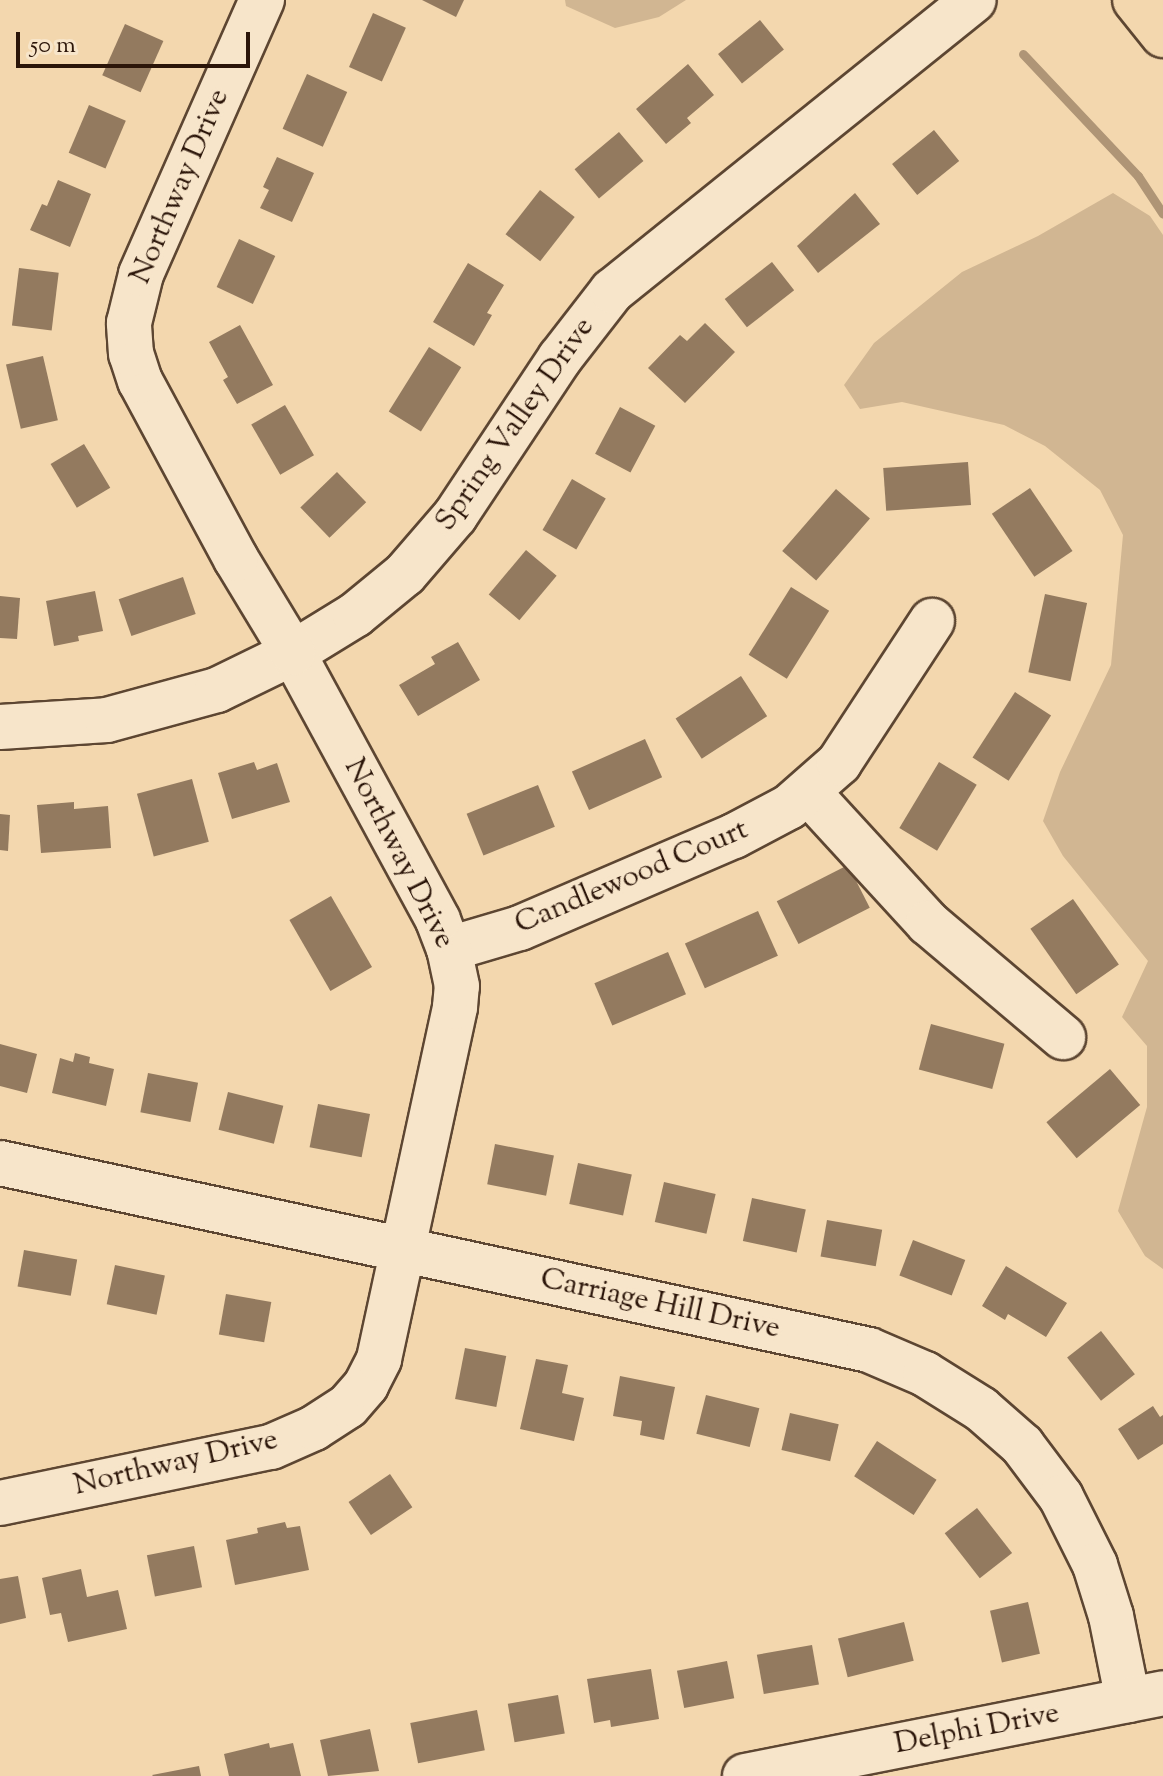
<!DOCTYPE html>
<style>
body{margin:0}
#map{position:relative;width:1163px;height:1776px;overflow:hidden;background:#f3d7ae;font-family:"Sorts Mill Goudy",serif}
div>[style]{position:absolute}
.green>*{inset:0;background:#d1b692}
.stream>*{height:9px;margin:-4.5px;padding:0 4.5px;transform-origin:4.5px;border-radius:4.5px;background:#af9576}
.building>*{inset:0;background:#937a5f;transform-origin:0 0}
.roads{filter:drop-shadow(2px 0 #5d4632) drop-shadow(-2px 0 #5d4632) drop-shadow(0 2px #5d4632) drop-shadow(0 -2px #5d4632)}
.minor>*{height:44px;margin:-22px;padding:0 22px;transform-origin:22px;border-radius:22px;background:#f7e5ca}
.major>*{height:44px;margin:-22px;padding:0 22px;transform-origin:22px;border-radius:22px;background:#f3d7ae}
span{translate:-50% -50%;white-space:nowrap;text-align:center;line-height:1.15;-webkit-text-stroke:7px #f7e5ca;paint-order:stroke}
.street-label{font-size:30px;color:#2b1509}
.scale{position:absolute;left:16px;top:32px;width:234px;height:36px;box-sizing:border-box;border:4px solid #2b1509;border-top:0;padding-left:10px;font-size:24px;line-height:28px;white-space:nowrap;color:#2b1509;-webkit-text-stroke:6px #f7e5ca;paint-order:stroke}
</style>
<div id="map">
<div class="green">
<i style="clip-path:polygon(565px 0,686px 0,659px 17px,615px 28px,566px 6px)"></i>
<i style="clip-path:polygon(1113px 193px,1150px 216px,1163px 235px,1163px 1269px,1145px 1256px,1118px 1211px,1147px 1107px,1147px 1046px,1122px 1017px,1148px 961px,1063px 856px,1043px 821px,1060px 772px,1111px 665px,1123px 535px,1100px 490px,1045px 446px,1004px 425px,902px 402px,860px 409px,844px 385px,874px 343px,962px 272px,1038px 236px)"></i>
</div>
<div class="stream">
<i style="left:1023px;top:54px;width:168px;rotate:46.7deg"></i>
<i style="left:1138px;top:176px;width:45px;rotate:56.7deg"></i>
</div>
<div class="building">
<i style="clip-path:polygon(422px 0,464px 0,456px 17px)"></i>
<i style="left:373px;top:13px;width:36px;height:59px;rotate:24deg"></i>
<i style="left:760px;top:20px;width:38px;height:54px;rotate:51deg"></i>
<i style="left:125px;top:24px;width:42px;height:56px;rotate:24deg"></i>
<i style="clip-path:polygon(688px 64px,714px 95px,687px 118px,691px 123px,666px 144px,636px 109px)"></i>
<i style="left:307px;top:74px;width:44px;height:60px;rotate:24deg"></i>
<i style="left:89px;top:105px;width:40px;height:52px;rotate:23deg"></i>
<i style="left:934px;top:130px;width:40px;height:54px;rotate:51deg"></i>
<i style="left:619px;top:132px;width:38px;height:58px;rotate:50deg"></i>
<i style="clip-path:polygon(277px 157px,314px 173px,292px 222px,260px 208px,269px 190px,263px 187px)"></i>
<i style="clip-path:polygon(58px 180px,91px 194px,70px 247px,30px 230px,42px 204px,47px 206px)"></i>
<i style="left:540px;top:190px;width:44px;height:56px;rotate:38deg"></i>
<i style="clip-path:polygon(855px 193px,880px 224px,818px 273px,797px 246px)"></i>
<i style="left:239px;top:239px;width:40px;height:53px;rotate:25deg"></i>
<i style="left:772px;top:262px;width:36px;height:60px;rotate:52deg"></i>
<i style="clip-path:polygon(468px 263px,504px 285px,487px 313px,492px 315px,474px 346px,433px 322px)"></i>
<i style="left:19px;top:268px;width:40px;height:58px;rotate:7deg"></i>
<i style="clip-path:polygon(705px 323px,735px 352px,685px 403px,648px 368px,680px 335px,687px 341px)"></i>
<i style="clip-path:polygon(240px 325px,273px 385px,237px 404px,223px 380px,228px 377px,209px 342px)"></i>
<i style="left:429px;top:347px;width:38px;height:76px;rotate:32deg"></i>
<i style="left:43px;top:356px;width:66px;height:38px;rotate:77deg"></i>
<i style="left:285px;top:405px;width:58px;height:39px;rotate:60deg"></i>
<i style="left:620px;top:407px;width:40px;height:53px;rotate:28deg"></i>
<i style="left:84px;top:444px;width:51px;height:39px;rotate:59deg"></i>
<i style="left:968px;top:462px;width:43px;height:85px;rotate:86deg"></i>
<i style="left:337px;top:472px;width:42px;height:51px;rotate:46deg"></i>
<i style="left:572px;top:479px;width:39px;height:59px;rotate:30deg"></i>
<i style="left:1030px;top:488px;width:76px;height:46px;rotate:56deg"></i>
<i style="left:836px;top:489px;width:45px;height:82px;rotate:41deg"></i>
<i style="left:526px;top:550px;width:40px;height:58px;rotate:40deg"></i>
<i style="left:183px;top:577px;width:39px;height:68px;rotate:71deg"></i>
<i style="left:791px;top:587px;width:45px;height:80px;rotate:32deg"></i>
<i style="clip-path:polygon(95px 591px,103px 631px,78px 636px,79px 641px,54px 646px,46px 601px)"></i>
<i style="left:1045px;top:594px;width:43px;height:80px;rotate:12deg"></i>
<i style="clip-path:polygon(0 596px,20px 598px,17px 639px,0 638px)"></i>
<i style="clip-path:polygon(458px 642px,480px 680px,418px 716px,399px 685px,435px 664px,431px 657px)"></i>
<i style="left:741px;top:676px;width:48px;height:78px;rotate:57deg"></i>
<i style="left:1015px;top:692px;width:43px;height:78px;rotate:33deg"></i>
<i style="left:645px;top:739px;width:42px;height:80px;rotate:66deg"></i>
<i style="clip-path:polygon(254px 762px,257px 770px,277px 763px,290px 802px,232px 819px,218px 773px)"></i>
<i style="left:939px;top:762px;width:44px;height:77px;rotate:31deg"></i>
<i style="left:192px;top:779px;width:65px;height:57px;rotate:75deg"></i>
<i style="left:538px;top:785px;width:45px;height:77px;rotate:68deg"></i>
<i style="clip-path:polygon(74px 802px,74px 809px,108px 806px,111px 848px,41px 853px,37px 805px)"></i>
<i style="clip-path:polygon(0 814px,10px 815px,8px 851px,0 850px)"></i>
<i style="left:848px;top:865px;width:48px;height:80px;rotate:63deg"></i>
<i style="left:331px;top:896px;width:82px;height:48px;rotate:60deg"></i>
<i style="left:1073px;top:899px;width:80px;height:52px;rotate:55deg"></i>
<i style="left:758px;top:911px;width:49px;height:80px;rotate:66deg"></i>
<i style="left:668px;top:952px;width:46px;height:80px;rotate:67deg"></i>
<i style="left:931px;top:1024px;width:76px;height:47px;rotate:15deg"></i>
<i style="clip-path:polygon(0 1044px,37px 1054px,27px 1093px,0 1086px)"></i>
<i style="clip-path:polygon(75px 1053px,90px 1057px,89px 1063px,114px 1069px,106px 1106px,52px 1093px,60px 1058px,73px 1062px)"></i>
<i style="left:1110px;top:1069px;width:47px;height:83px;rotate:50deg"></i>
<i style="left:148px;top:1073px;width:51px;height:40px;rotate:11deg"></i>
<i style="left:228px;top:1092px;width:57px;height:39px;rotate:14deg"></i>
<i style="left:318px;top:1104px;width:53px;height:44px;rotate:11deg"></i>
<i style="left:495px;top:1144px;width:60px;height:41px;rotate:11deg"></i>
<i style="left:578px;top:1163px;width:55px;height:42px;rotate:12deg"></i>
<i style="left:664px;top:1182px;width:53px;height:41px;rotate:13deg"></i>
<i style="left:752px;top:1198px;width:55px;height:44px;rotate:12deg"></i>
<i style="left:827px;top:1220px;width:56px;height:37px;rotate:10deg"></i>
<i style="left:913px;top:1240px;width:56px;height:38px;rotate:21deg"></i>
<i style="left:24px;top:1250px;width:54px;height:37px;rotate:10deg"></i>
<i style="left:115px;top:1265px;width:51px;height:40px;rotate:12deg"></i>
<i style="clip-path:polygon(1006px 1266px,1067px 1303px,1046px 1337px,1008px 1314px,1005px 1320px,982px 1306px)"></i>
<i style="left:226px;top:1294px;width:46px;height:41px;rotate:10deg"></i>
<i style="left:1101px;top:1331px;width:55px;height:43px;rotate:52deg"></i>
<i style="left:465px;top:1348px;width:42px;height:52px;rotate:11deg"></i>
<i style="clip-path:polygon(536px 1359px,568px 1365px,562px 1393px,584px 1398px,574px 1441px,520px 1429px)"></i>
<i style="clip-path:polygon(620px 1376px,675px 1387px,664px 1440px,640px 1435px,642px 1421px,613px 1416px)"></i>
<i style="left:706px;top:1395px;width:55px;height:40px;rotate:14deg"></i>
<i style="clip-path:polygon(1153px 1406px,1160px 1417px,1163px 1415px,1163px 1444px,1138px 1460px,1118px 1429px)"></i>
<i style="left:790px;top:1413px;width:50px;height:38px;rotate:13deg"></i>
<i style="left:877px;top:1441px;width:71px;height:42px;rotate:33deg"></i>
<i style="left:390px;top:1474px;width:40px;height:50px;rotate:56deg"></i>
<i style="left:977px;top:1508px;width:57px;height:41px;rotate:52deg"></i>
<i style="clip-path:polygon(285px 1522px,287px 1528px,300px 1526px,309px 1570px,235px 1585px,226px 1540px,258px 1533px,257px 1528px)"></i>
<i style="left:194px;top:1546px;width:42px;height:48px;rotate:79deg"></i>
<i style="clip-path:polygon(81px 1569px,87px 1597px,118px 1590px,127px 1629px,68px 1642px,61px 1613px,50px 1615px,42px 1578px)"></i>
<i style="clip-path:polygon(18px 1576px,26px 1618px,0 1624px,0 1579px)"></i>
<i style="left:1028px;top:1602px;width:53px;height:39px;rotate:77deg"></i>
<i style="left:904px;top:1622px;width:40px;height:68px;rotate:76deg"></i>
<i style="left:812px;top:1645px;width:40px;height:56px;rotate:80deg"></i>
<i style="left:727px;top:1661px;width:38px;height:51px;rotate:79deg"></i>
<i style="clip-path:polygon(651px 1669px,659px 1719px,611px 1727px,610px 1720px,594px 1723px,587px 1679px)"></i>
<i style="left:558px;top:1695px;width:39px;height:51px;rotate:80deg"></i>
<i style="left:477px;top:1710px;width:41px;height:68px;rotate:79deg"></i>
<i style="clip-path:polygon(370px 1729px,379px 1771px,328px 1776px,320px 1740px)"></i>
<i style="clip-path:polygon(269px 1743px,270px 1748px,293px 1743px,301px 1776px,229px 1776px,224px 1754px)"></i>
<i style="clip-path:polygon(199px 1766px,201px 1776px,153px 1776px,152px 1775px)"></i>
</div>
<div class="roads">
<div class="minor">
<i style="left:0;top:727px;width:107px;rotate:-3.7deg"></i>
<i style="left:107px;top:720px;width:114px;rotate:-15.3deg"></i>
<i style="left:217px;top:690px;width:85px;rotate:-26deg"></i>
<i style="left:293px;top:653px;width:73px;rotate:-31.5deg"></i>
<i style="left:355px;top:615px;width:65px;rotate:-39.4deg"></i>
<i style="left:405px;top:574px;width:77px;rotate:-49.2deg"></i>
<i style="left:455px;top:516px;width:190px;rotate:-56.4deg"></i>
<i style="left:560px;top:358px;width:85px;rotate:-52.2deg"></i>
<i style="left:612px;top:291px;width:464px;rotate:-38.8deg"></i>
<i style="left:808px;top:792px;width:178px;rotate:47.5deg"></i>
<i style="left:928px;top:923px;width:177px;rotate:40.2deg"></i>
<i style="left:449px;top:949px;width:74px;rotate:-16.5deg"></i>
<i style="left:520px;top:928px;width:233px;rotate:-23.3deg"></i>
<i style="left:734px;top:836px;width:62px;rotate:-27.8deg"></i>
<i style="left:789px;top:807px;width:67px;rotate:-41.3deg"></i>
<i style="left:839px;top:763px;width:170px;rotate:-56.8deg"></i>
<i style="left:0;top:1163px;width:889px;rotate:12.14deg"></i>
<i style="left:869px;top:1350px;width:61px;rotate:23.2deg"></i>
<i style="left:925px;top:1374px;width:66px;rotate:32deg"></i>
<i style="left:981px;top:1409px;width:55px;rotate:41.3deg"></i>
<i style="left:1022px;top:1445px;width:65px;rotate:53.1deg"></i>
<i style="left:1061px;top:1497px;width:76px;rotate:63.4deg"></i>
<i style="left:1095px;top:1565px;width:53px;rotate:72.6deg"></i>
<i style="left:1111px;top:1616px;width:86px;rotate:78.6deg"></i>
<i style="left:0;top:1503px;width:277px;rotate:-11.7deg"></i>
<i style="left:271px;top:1447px;width:47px;rotate:-23.8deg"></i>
<i style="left:314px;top:1428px;width:40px;rotate:-32.9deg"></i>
<i style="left:348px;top:1406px;width:28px;rotate:-49deg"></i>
<i style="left:366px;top:1385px;width:29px;rotate:-63deg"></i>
<i style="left:379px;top:1359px;width:360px;rotate:-77.8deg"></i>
<i style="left:455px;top:1007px;width:21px;rotate:-85deg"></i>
<i style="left:457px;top:986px;width:38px;rotate:-102deg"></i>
<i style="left:449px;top:949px;width:31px;rotate:-111deg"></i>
<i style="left:438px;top:920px;width:304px;rotate:-118.5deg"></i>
<i style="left:293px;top:653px;width:110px;rotate:-121.2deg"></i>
<i style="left:236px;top:559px;width:202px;rotate:-118.3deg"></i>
<i style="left:140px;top:381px;width:28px;rotate:-108deg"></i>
<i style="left:131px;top:354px;width:31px;rotate:-94deg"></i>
<i style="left:129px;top:323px;width:50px;rotate:-76.2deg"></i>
<i style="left:141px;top:274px;width:300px;rotate:-66.2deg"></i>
<i style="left:745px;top:1776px;width:426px;rotate:-11.2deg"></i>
</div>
<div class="major">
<i style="left:1135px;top:0;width:45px;rotate:51.3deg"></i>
</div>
</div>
<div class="street-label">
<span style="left:181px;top:187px;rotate:-67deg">Northway Drive</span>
<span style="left:516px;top:425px;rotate:-55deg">Spring Valley Drive</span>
<span style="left:398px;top:854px;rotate:63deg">Northway Drive</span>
<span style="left:632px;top:878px;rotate:-23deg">Candlewood Court</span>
<span style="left:660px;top:1305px;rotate:12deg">Carriage Hill Drive</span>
<span style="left:176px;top:1464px;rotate:-13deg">Northway Drive</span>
<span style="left:977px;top:1730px;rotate:-11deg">Delphi Drive</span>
</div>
<div class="scale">50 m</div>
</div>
